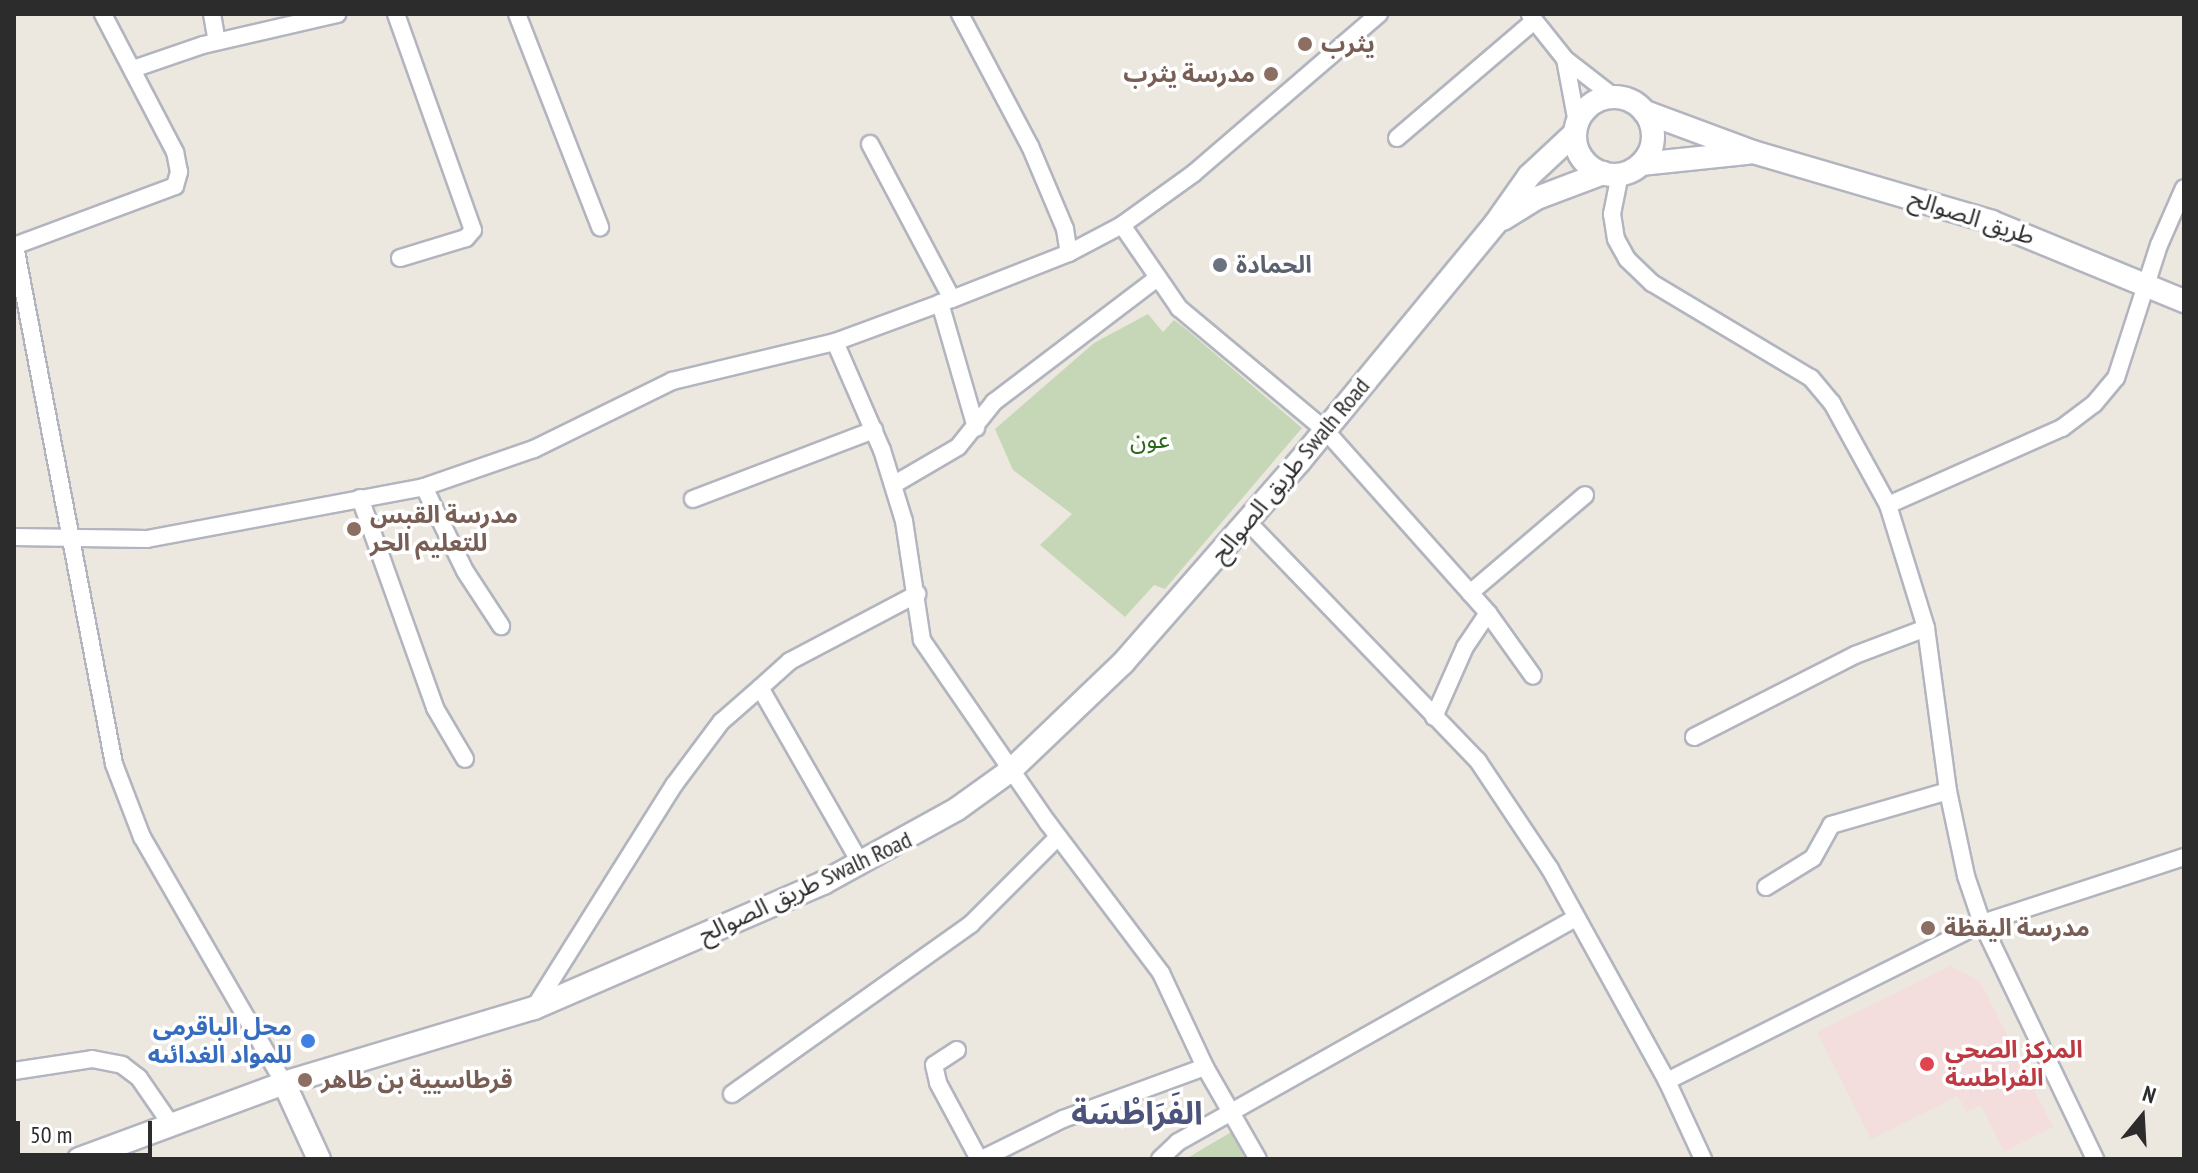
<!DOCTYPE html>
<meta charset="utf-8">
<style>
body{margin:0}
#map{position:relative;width:2198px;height:1173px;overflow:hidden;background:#ede8df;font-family:"PT Sans Narrow","Noto Sans Arabic",sans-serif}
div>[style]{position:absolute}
.medical>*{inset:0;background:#f4dddd}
.cemetery>*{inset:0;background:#c5d7b6}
.roads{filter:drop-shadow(2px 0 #b2b5bf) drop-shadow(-2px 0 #b2b5bf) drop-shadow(0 2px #b2b5bf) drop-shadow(0 -2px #b2b5bf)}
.minor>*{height:16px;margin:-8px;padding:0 8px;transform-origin:8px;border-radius:8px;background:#fff}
.tertiary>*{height:22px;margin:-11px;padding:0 11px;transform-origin:11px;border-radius:11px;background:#fff}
.tertiary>.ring{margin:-11px;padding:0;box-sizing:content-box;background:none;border:22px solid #fff;border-radius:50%}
.dots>*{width:22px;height:22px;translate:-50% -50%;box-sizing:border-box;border:4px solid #fff;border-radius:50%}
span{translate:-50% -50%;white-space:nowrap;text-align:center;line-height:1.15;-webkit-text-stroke:7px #fff;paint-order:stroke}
.education-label{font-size:24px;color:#785e54;font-weight:700}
.left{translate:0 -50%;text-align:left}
.right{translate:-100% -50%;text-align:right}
.street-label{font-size:24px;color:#2c2c2c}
.worship-label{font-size:24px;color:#5b616d;font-weight:700}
.park-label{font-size:24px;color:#2a691c}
.shop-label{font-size:24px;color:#366cbe;font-weight:700}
.health-label{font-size:24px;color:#be3a42;font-weight:700}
.district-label{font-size:32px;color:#4d547c;font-weight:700}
.frame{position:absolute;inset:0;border:16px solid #2c2c2c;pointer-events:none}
.north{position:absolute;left:2102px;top:1077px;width:80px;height:80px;-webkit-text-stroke:6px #fff;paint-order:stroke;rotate:18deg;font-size:22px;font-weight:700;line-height:32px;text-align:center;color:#2c2c2c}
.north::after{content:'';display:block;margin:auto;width:28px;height:36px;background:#2c2c2c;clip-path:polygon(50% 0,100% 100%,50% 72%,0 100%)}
.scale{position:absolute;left:16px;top:1121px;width:136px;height:36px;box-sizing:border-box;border:4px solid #2c2c2c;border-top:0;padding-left:10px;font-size:24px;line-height:28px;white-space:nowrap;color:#2c2c2c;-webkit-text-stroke:6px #fff;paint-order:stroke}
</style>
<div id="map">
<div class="medical">
<i style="clip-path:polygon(1950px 966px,1980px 981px,2053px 1127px,2004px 1152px,1981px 1105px,1966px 1112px,1958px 1096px,1871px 1139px,1817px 1032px)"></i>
</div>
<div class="cemetery">
<i style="clip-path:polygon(1148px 314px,1163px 332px,1174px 320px,1186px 329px,1302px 428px,1165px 589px,1154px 585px,1125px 617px,1040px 545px,1072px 514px,1013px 470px,995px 429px,1094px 343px)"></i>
<i style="clip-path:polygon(1233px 1131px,1245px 1159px,1186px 1159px,1204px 1148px)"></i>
</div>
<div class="roads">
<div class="minor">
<i style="left:212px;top:14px;width:27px;rotate:80deg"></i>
<i style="left:396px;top:14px;width:229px;rotate:70.4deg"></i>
<i style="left:473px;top:230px;width:11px;rotate:131deg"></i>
<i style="left:466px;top:238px;width:69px;rotate:163.1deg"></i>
<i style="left:517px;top:14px;width:229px;rotate:68.7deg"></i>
<i style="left:960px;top:14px;width:149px;rotate:62.1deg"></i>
<i style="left:1030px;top:146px;width:90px;rotate:67.1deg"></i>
<i style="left:1065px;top:229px;width:24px;rotate:81deg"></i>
<i style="left:1530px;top:15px;width:56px;rotate:51.5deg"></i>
<i style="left:1565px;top:59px;width:62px;rotate:37.8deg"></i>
<i style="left:1565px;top:59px;width:65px;rotate:79.4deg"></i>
<i style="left:133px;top:69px;width:74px;rotate:-18.9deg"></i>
<i style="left:203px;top:45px;width:138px;rotate:-13deg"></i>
<i style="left:1397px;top:138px;width:180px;rotate:-40.5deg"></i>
<i style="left:870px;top:144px;width:175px;rotate:62.1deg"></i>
<i style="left:1620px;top:174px;width:41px;rotate:101.3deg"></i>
<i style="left:1612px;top:214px;width:25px;rotate:81deg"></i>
<i style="left:1616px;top:239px;width:23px;rotate:61deg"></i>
<i style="left:1627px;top:259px;width:35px;rotate:44deg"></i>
<i style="left:1652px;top:283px;width:185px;rotate:30.9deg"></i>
<i style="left:1811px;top:378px;width:33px;rotate:50deg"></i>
<i style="left:1832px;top:403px;width:116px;rotate:61.2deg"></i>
<i style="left:1888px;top:505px;width:129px;rotate:72.8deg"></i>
<i style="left:1926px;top:628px;width:164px;rotate:82.3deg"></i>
<i style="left:1948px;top:791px;width:87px;rotate:78deg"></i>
<i style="left:1966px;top:876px;width:50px;rotate:71.2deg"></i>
<i style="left:1982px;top:923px;width:262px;rotate:64.4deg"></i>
<i style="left:1122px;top:225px;width:101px;rotate:55.5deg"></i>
<i style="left:1179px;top:308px;width:190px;rotate:39.9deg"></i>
<i style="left:1325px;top:430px;width:245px;rotate:48.3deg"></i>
<i style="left:1488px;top:613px;width:77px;rotate:54.5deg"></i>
<i style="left:14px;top:246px;width:172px;rotate:-20.4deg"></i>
<i style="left:175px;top:186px;width:15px;rotate:-74deg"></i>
<i style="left:179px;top:172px;width:20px;rotate:-101deg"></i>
<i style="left:175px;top:152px;width:156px;rotate:-117.6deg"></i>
<i style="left:15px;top:246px;width:527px;rotate:79.18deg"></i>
<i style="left:114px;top:764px;width:78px;rotate:69deg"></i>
<i style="left:142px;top:837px;width:284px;rotate:60deg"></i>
<i style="left:940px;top:303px;width:130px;rotate:73.9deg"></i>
<i style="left:835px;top:342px;width:118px;rotate:66.5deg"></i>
<i style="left:882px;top:450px;width:74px;rotate:72.8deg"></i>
<i style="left:904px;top:521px;width:120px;rotate:81.4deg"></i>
<i style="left:922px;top:640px;width:222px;rotate:55.5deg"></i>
<i style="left:1048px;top:823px;width:188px;rotate:53deg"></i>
<i style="left:1161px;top:973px;width:104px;rotate:64.9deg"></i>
<i style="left:1205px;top:1067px;width:106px;rotate:60.1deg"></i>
<i style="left:893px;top:485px;width:75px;rotate:-30.3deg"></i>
<i style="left:958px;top:447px;width:58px;rotate:-51.3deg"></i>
<i style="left:994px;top:402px;width:203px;rotate:-37.2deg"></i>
<i style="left:424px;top:487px;width:93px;rotate:64deg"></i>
<i style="left:465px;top:571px;width:66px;rotate:56.8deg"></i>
<i style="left:360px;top:498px;width:223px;rotate:70.3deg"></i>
<i style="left:435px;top:708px;width:59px;rotate:59.5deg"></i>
<i style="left:693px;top:499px;width:194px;rotate:-20.9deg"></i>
<i style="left:1888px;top:505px;width:190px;rotate:-23.9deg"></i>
<i style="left:2062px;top:428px;width:40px;rotate:-37deg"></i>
<i style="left:2094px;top:404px;width:34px;rotate:-50deg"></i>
<i style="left:2116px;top:378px;width:140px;rotate:-72.1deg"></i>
<i style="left:2159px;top:245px;width:62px;rotate:-66.3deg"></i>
<i style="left:1248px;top:522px;width:332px;rotate:46.1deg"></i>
<i style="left:1478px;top:761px;width:130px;rotate:56.3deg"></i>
<i style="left:1550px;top:869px;width:242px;rotate:61.1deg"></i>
<i style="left:1667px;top:1081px;width:86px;rotate:65.2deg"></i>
<i style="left:14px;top:537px;width:133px;rotate:0.9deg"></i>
<i style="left:147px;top:539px;width:282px;rotate:-10.6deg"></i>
<i style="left:424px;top:487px;width:116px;rotate:-19.1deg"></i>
<i style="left:534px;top:449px;width:154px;rotate:-26.2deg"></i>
<i style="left:672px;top:381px;width:168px;rotate:-13.5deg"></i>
<i style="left:835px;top:342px;width:125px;rotate:-20.2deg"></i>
<i style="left:952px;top:299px;width:126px;rotate:-21.5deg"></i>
<i style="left:1069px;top:253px;width:60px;rotate:-27.8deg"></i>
<i style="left:1122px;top:225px;width:89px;rotate:-35.8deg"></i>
<i style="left:1194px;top:173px;width:244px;rotate:-40.7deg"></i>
<i style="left:1470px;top:593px;width:151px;rotate:-40.4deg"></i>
<i style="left:1434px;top:717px;width:77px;rotate:-66.1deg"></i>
<i style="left:1465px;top:647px;width:41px;rotate:-55.9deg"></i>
<i style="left:1694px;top:737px;width:181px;rotate:-27deg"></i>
<i style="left:1855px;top:655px;width:76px;rotate:-20.8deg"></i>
<i style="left:861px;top:864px;width:203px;rotate:-119.8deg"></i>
<i style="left:760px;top:688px;width:40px;rotate:-42deg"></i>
<i style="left:790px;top:661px;width:144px;rotate:-27.8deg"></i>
<i style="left:1766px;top:887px;width:55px;rotate:-31.7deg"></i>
<i style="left:1813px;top:858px;width:38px;rotate:-61deg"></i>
<i style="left:1831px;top:825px;width:122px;rotate:-16.2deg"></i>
<i style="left:534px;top:1008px;width:263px;rotate:-57.9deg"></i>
<i style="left:674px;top:785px;width:79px;rotate:-53.3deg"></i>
<i style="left:721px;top:722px;width:52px;rotate:-41.1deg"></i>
<i style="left:957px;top:1050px;width:27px;rotate:147deg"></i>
<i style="left:934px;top:1065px;width:18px;rotate:77deg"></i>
<i style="left:938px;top:1083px;width:86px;rotate:61.7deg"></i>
<i style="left:14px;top:1071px;width:79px;rotate:-8.7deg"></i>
<i style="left:92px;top:1059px;width:31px;rotate:11deg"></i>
<i style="left:122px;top:1065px;width:21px;rotate:37deg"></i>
<i style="left:139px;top:1078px;width:55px;rotate:55.4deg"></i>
<i style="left:1667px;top:1081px;width:352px;rotate:-26.6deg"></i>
<i style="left:1982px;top:923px;width:213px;rotate:-18.1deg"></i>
<i style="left:732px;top:1094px;width:293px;rotate:-35.4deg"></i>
<i style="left:971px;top:924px;width:123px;rotate:-45deg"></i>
<i style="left:982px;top:1159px;width:90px;rotate:-26.3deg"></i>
<i style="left:1063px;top:1119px;width:151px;rotate:-20.1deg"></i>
<i style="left:1160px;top:1159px;width:25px;rotate:-43deg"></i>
<i style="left:1178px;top:1142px;width:457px;rotate:-29.4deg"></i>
</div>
<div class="tertiary">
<i class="ring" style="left:1575px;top:97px;width:56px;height:56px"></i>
<i style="left:1645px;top:112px;width:115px;rotate:20.3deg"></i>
<i style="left:1753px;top:152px;width:249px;rotate:16.3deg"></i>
<i style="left:1992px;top:222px;width:208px;rotate:22.4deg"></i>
<i style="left:1641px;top:164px;width:108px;rotate:-5.9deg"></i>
<i style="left:1503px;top:219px;width:40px;rotate:-32deg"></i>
<i style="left:1537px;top:198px;width:71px;rotate:-20.7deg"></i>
<i style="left:284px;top:1083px;width:84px;rotate:65.3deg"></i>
<i style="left:79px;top:1159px;width:219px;rotate:-20.3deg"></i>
<i style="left:284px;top:1083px;width:261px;rotate:-16.7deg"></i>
<i style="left:534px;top:1008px;width:315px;rotate:-23.4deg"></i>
<i style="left:823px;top:883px;width:153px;rotate:-28.9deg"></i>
<i style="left:957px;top:809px;width:67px;rotate:-35.8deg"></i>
<i style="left:1011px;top:770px;width:155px;rotate:-43.7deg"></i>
<i style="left:1123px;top:663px;width:267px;rotate:-48.8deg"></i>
<i style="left:1299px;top:462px;width:308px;rotate:-50.5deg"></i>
<i style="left:1495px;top:224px;width:59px;rotate:-54.7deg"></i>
<i style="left:1529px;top:176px;width:63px;rotate:-43.1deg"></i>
</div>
</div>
<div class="dots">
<i style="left:1305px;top:44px;background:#8d6e63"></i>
<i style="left:1271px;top:74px;background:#8d6e63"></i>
<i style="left:1220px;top:265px;background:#6b7280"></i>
<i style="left:354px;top:529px;background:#8d6e63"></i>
<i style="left:1928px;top:928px;background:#8d6e63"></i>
<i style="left:308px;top:1041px;background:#3f7fe0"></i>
<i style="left:1927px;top:1064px;background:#e0444e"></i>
<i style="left:305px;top:1080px;background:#8d6e63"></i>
</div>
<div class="education-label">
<span class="left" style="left:1321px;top:44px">يثرب</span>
<span class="right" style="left:1255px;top:74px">مدرسة يثرب</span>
<span class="left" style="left:370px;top:529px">مدرسة القبس<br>للتعليم الحر</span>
<span class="left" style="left:1944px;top:928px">مدرسة اليقظة</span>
<span class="left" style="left:321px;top:1080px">قرطاسيية بن طاهر</span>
</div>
<div class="street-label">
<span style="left:1972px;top:217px;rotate:18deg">طريق الصوالح</span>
<span style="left:1290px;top:470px;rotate:-50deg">طريق الصوالح Swalh Road</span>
<span style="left:805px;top:887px;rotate:-25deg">طريق الصوالح Swalh Road</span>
</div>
<div class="worship-label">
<span class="left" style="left:1236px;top:265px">الحمادة</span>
</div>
<div class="park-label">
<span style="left:1150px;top:440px">عون</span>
</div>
<div class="shop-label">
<span class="right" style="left:292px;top:1041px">محل الباقرمى<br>للمواد الغدائىه</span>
</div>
<div class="health-label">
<span class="left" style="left:1945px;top:1064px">المركز الصحي<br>الفراطسة</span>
</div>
<div class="district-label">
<span style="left:1137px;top:1112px">الفَرَاطْسَة</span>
</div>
<div class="frame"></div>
<div class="north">N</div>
<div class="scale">50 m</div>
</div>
